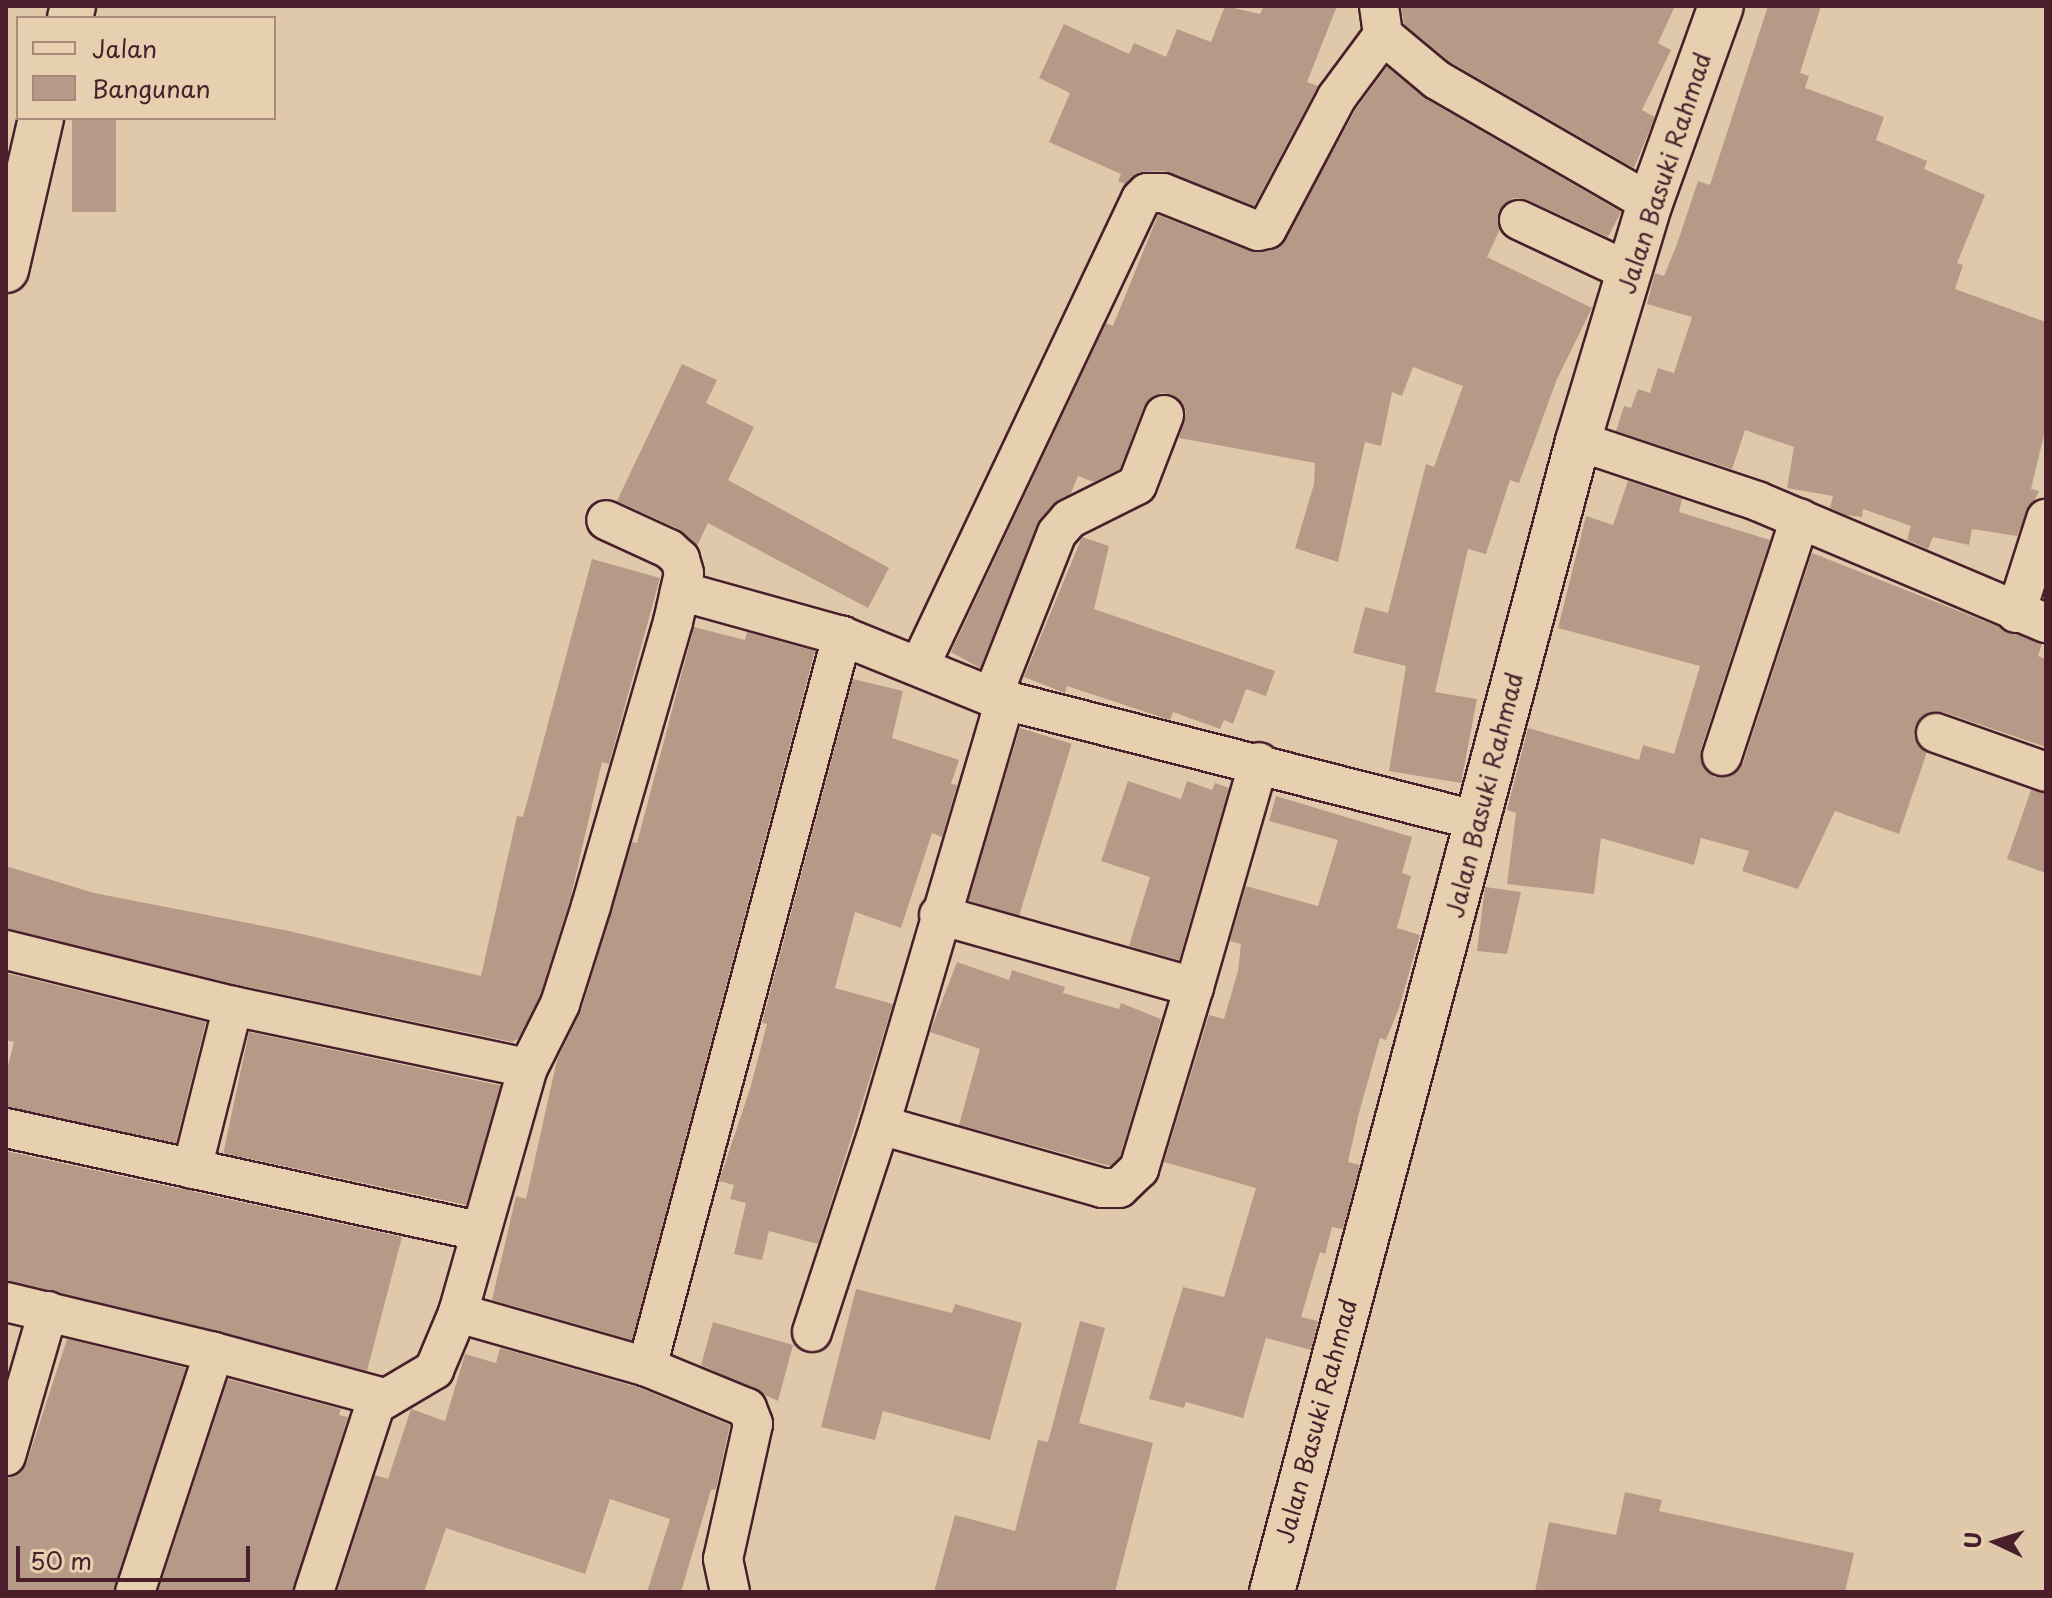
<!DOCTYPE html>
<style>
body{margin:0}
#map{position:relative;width:2052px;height:1598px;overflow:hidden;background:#e0c9aa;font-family:"Playpen Sans",sans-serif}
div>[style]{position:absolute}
.building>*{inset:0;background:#b69a87;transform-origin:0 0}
.roads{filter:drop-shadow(2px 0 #4a1f2b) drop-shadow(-2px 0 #4a1f2b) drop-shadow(0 2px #4a1f2b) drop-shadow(0 -2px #4a1f2b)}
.minor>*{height:38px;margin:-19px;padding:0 19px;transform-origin:19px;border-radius:19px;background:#e6d0af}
.secondary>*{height:44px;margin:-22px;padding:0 22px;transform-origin:22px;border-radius:22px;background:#e6d0af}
.trunk>*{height:44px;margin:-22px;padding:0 22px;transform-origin:22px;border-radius:22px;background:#e6d0af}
span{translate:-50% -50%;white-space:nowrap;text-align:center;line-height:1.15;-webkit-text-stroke:7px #e6d0af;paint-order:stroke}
.street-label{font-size:24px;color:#4a1f2b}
.frame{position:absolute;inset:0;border:8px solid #4a1f2b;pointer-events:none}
.legend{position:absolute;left:16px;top:16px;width:260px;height:104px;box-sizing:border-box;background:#e6d0af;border:2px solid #a8897a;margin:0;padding:10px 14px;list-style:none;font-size:24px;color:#4a1f2b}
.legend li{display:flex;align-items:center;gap:16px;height:40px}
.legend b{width:40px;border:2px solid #a8897a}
.north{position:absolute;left:1956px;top:1502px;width:80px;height:80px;-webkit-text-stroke:6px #e6d0af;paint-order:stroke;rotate:274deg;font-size:22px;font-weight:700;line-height:32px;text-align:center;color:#4a1f2b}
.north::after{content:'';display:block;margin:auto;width:28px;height:36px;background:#4a1f2b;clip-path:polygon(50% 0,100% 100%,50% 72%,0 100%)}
.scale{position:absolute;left:16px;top:1546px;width:234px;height:36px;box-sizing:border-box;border:4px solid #4a1f2b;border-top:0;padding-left:10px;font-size:24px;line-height:28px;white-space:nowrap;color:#4a1f2b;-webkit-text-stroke:6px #e6d0af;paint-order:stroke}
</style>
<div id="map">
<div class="building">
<i style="clip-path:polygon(1225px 6px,1260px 14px,1264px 6px,1337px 6px,1307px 82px,1318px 86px,1254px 206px,1164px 171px,1139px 172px,1125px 184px,1118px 181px,1121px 174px,1049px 142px,1070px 93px,1039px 78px,1064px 24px,1129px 54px,1134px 43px,1166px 57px,1177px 29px,1211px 42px)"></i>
<i style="clip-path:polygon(1401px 6px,1675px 6px,1658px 43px,1671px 50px,1642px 110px,1655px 117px,1634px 168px,1450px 62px,1404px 24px)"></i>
<i style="clip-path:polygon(1768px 6px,1821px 6px,1800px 73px,1809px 76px,1805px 88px,1884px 117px,1876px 140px,1927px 161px,1924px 169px,1985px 195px,1957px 263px,1963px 265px,1955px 289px,2046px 322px,2046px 426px,2031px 489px,2039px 491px,2017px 536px,1972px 529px,1969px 545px,1933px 537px,1928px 549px,1907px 540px,1911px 526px,1863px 509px,1862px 517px,1846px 515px,1830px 508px,1833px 496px,1787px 488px,1794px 447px,1745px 430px,1732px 469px,1616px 431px,1624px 406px,1631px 408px,1638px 389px,1650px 393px,1658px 368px,1674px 373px,1692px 317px,1647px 304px,1655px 273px,1664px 276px,1677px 244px,1698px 181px,1710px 185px)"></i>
<i style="clip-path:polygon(1387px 67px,1426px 99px,1621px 212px,1608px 237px,1528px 200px,1513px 198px,1499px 211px,1500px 229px,1487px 257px,1592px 308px,1557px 379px,1519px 483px,1510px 480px,1486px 554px,1468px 549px,1435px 692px,1477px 699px,1461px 783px,1389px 771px,1406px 666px,1353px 653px,1365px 607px,1388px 613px,1426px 464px,1434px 467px,1463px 386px,1413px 367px,1402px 396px,1392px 392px,1381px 446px,1365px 442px,1338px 562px,1295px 548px,1314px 484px,1315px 463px,1179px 438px,1186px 411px,1173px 395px,1160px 393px,1144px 406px,1120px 469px,1094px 482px,1078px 476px,1071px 493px,1040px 519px,980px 668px,951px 652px,1106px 323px,1113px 326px,1158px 215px,1250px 251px,1280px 247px,1356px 109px)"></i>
<i style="left:72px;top:118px;width:44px;height:94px"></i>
<i style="clip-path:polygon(682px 364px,717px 380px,706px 403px,754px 427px,728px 480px,889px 568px,868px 608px,708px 523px,697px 546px,679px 529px,617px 501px)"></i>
<i style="clip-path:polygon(1628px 481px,1682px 499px,1679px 512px,1770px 540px,1701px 749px,1701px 761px,1714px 777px,1727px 777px,1743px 763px,1812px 553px,2042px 644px,2038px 656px,2046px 659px,2046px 747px,1943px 712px,1922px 716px,1914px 736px,1927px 752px,1899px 834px,1835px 811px,1798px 889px,1742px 871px,1749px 851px,1701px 838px,1694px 865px,1601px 838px,1594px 894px,1507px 884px,1516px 813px,1507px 810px,1528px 728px,1639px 760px,1643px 745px,1674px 754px,1700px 666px,1558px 628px,1586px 516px,1613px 525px)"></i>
<i style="clip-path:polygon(1082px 537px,1109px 546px,1094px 609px,1275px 671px,1266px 696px,1246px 689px,1233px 724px,1224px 720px,1220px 729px,1173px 712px,1170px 720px,1067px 686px,1065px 693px,1024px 677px)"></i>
<i style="clip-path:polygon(592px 559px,660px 578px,609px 764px,602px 762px,570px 900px,540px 996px,518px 1039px,512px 1042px,238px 985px,6px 929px,6px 866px,94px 893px,289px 931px,481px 976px,517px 816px,523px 817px)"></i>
<i style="clip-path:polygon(694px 627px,745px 640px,747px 632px,815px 651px,632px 1340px,492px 1300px,516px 1196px,526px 1199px,557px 1060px,581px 1011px,632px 842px,637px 843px)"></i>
<i style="clip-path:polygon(853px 679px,903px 691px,892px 738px,959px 760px,951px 784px,957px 785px,942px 837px,932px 833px,901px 928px,855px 912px,835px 988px,893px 1004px,818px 1244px,769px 1231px,762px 1260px,734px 1254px,746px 1203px,730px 1199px,734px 1185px,719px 1181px,750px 1089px,767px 1024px,762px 1023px)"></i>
<i style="left:1020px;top:728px;width:54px;height:180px;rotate:17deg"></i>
<i style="clip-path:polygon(1128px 781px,1181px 799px,1187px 781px,1212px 790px,1215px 783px,1229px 788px,1179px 960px,1129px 946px,1150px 877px,1101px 861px)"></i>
<i style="clip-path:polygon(2031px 790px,2046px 793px,2046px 873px,2007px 859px)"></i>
<i style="clip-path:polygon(1276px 796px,1412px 837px,1402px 873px,1411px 876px,1397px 928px,1420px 935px,1399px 1008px,1386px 1040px,1380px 1038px,1359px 1113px,1348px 1162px,1360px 1165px,1343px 1229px,1332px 1227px,1325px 1254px,1320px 1252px,1301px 1317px,1318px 1321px,1311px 1350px,1266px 1338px,1243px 1418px,1186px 1402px,1184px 1408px,1149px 1399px,1183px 1287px,1224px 1297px,1256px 1188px,1164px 1162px,1209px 1015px,1224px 1019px,1238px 971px,1241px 944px,1230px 941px,1246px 886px,1318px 906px,1338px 840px,1269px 821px)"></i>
<i style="clip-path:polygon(1485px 887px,1521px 892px,1507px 954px,1477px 951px)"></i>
<i style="clip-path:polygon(957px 962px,1009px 980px,1012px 970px,1065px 987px,1063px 993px,1119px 1009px,1121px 1003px,1161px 1019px,1120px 1157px,1110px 1166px,959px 1125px,980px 1049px,930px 1032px)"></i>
<i style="clip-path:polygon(6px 973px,206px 1022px,176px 1143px,6px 1107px,6px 1074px,14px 1042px,6px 1040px)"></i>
<i style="left:249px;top:1032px;width:257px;height:124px;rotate:12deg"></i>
<i style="clip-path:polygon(6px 1151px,402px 1237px,367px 1371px,6px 1281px)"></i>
<i style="clip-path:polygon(856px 1289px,952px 1313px,955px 1304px,1022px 1323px,990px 1440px,883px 1411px,875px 1440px,821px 1427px)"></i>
<i style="clip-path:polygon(1080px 1321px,1105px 1328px,1079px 1423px,1153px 1443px,1115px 1592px,934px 1592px,955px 1515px,1015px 1531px,1038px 1440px,1048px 1442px)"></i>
<i style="clip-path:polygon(713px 1322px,793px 1345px,778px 1401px,701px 1365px)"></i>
<i style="clip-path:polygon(67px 1339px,186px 1368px,114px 1592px,6px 1592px,6px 1477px,21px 1472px,27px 1462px)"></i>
<i style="clip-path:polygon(500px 1348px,640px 1388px,730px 1425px,716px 1489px,711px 1490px,681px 1592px,647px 1592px,670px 1519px,610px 1499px,585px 1574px,446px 1528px,424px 1592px,337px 1592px,375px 1475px,388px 1479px,411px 1409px,445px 1421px,465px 1354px,496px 1363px)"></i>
<i style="clip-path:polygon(228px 1379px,341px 1409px,339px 1415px,348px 1417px,293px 1592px,158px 1592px)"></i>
<i style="clip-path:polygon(1625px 1492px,1662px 1500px,1659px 1511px,1854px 1553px,1845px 1592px,1535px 1592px,1549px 1522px,1616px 1535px)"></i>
</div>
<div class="roads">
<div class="minor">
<i style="left:1379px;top:6px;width:29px;rotate:82deg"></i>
<i style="left:1383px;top:35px;width:70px;rotate:39.8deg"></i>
<i style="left:1437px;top:80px;width:246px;rotate:30deg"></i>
<i style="left:1519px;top:220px;width:123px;rotate:25.1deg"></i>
<i style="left:1578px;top:441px;width:189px;rotate:18.5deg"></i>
<i style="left:1757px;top:501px;width:314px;rotate:22.9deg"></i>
<i style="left:680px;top:591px;width:168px;rotate:15.5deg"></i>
<i style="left:842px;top:636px;width:162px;rotate:22.1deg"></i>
<i style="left:992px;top:697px;width:499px;rotate:14.3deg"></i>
<i style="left:2016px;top:613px;width:99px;rotate:-72.3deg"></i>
<i style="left:920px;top:665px;width:516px;rotate:-64.63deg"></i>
<i style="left:1141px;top:199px;width:8px;rotate:-45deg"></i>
<i style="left:1147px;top:193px;width:16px"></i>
<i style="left:1163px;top:193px;width:102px;rotate:21.8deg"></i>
<i style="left:1258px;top:231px;width:9px;rotate:-13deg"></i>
<i style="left:1267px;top:229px;width:149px;rotate:-62.1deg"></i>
<i style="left:1337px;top:97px;width:77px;rotate:-53.4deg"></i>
<i style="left:992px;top:697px;width:176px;rotate:-68.4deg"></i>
<i style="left:1057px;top:533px;width:18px;rotate:-49deg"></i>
<i style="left:1069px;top:519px;width:76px;rotate:-26.6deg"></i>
<i style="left:1137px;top:485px;width:75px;rotate:-68.9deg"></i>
<i style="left:1936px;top:733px;width:117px;rotate:19.5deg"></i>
<i style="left:1722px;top:756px;width:250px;rotate:-71.8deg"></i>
<i style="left:939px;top:915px;width:265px;rotate:15.8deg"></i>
<i style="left:1194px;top:987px;width:234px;rotate:-73.9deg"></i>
<i style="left:6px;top:950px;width:234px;rotate:13.9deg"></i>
<i style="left:233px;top:1006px;width:301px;rotate:11.9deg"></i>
<i style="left:880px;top:1125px;width:231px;rotate:15.8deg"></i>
<i style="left:1102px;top:1188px;width:17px"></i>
<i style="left:1119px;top:1188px;width:28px;rotate:-44deg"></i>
<i style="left:1139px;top:1169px;width:190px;rotate:-73.2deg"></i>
<i style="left:6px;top:1128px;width:486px;rotate:12.3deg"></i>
<i style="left:192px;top:1169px;width:168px;rotate:-75.9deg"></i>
<i style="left:6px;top:1302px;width:214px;rotate:13.5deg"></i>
<i style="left:214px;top:1352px;width:253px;rotate:108.2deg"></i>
<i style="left:458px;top:1313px;width:197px;rotate:15.9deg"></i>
<i style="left:647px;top:1367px;width:108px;rotate:22.3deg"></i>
<i style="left:747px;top:1408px;width:17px;rotate:69deg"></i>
<i style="left:753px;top:1424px;width:138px;rotate:102.5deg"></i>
<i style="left:723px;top:1559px;width:34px;rotate:78deg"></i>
<i style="left:812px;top:1332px;width:218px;rotate:-71.8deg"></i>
<i style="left:880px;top:1125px;width:445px;rotate:-73.6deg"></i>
<i style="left:214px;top:1352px;width:173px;rotate:15.1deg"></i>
<i style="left:647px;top:1367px;width:757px;rotate:-75.06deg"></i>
<i style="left:6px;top:1456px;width:151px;rotate:-73.8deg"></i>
<i style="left:314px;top:1592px;width:197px;rotate:-71.9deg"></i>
<i style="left:375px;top:1405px;width:69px;rotate:-30.7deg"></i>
<i style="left:434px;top:1370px;width:62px;rotate:-67.2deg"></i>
<i style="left:458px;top:1313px;width:255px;rotate:-74.1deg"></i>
<i style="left:528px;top:1068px;width:72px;rotate:-63.4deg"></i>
<i style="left:560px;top:1004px;width:103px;rotate:-72.4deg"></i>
<i style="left:591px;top:906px;width:296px;rotate:-73.9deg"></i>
<i style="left:673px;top:622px;width:50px;rotate:-77.3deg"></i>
<i style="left:684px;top:573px;width:15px;rotate:-106deg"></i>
<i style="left:680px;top:559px;width:15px;rotate:-138deg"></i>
<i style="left:669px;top:549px;width:69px;rotate:-155.3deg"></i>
</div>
<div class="secondary">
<i style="left:1272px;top:1592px;width:1191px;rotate:-75.11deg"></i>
<i style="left:1578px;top:441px;width:249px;rotate:-73.2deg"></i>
<i style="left:1650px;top:203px;width:209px;rotate:-70.2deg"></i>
</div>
<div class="trunk">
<i style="left:70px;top:18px;width:12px;rotate:-76deg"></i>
<i style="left:6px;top:270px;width:156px;rotate:-77deg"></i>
</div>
</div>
<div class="street-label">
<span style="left:1664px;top:173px;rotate:-72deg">Jalan Basuki Rahmad</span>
<span style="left:1484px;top:795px;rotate:-76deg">Jalan Basuki Rahmad</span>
<span style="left:1316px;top:1421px;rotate:-75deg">Jalan Basuki Rahmad</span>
</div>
<div class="frame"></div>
<ul class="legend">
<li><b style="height:10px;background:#e6d0af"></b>Jalan</li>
<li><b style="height:22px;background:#b69a87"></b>Bangunan</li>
</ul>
<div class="north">U</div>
<div class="scale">50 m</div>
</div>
